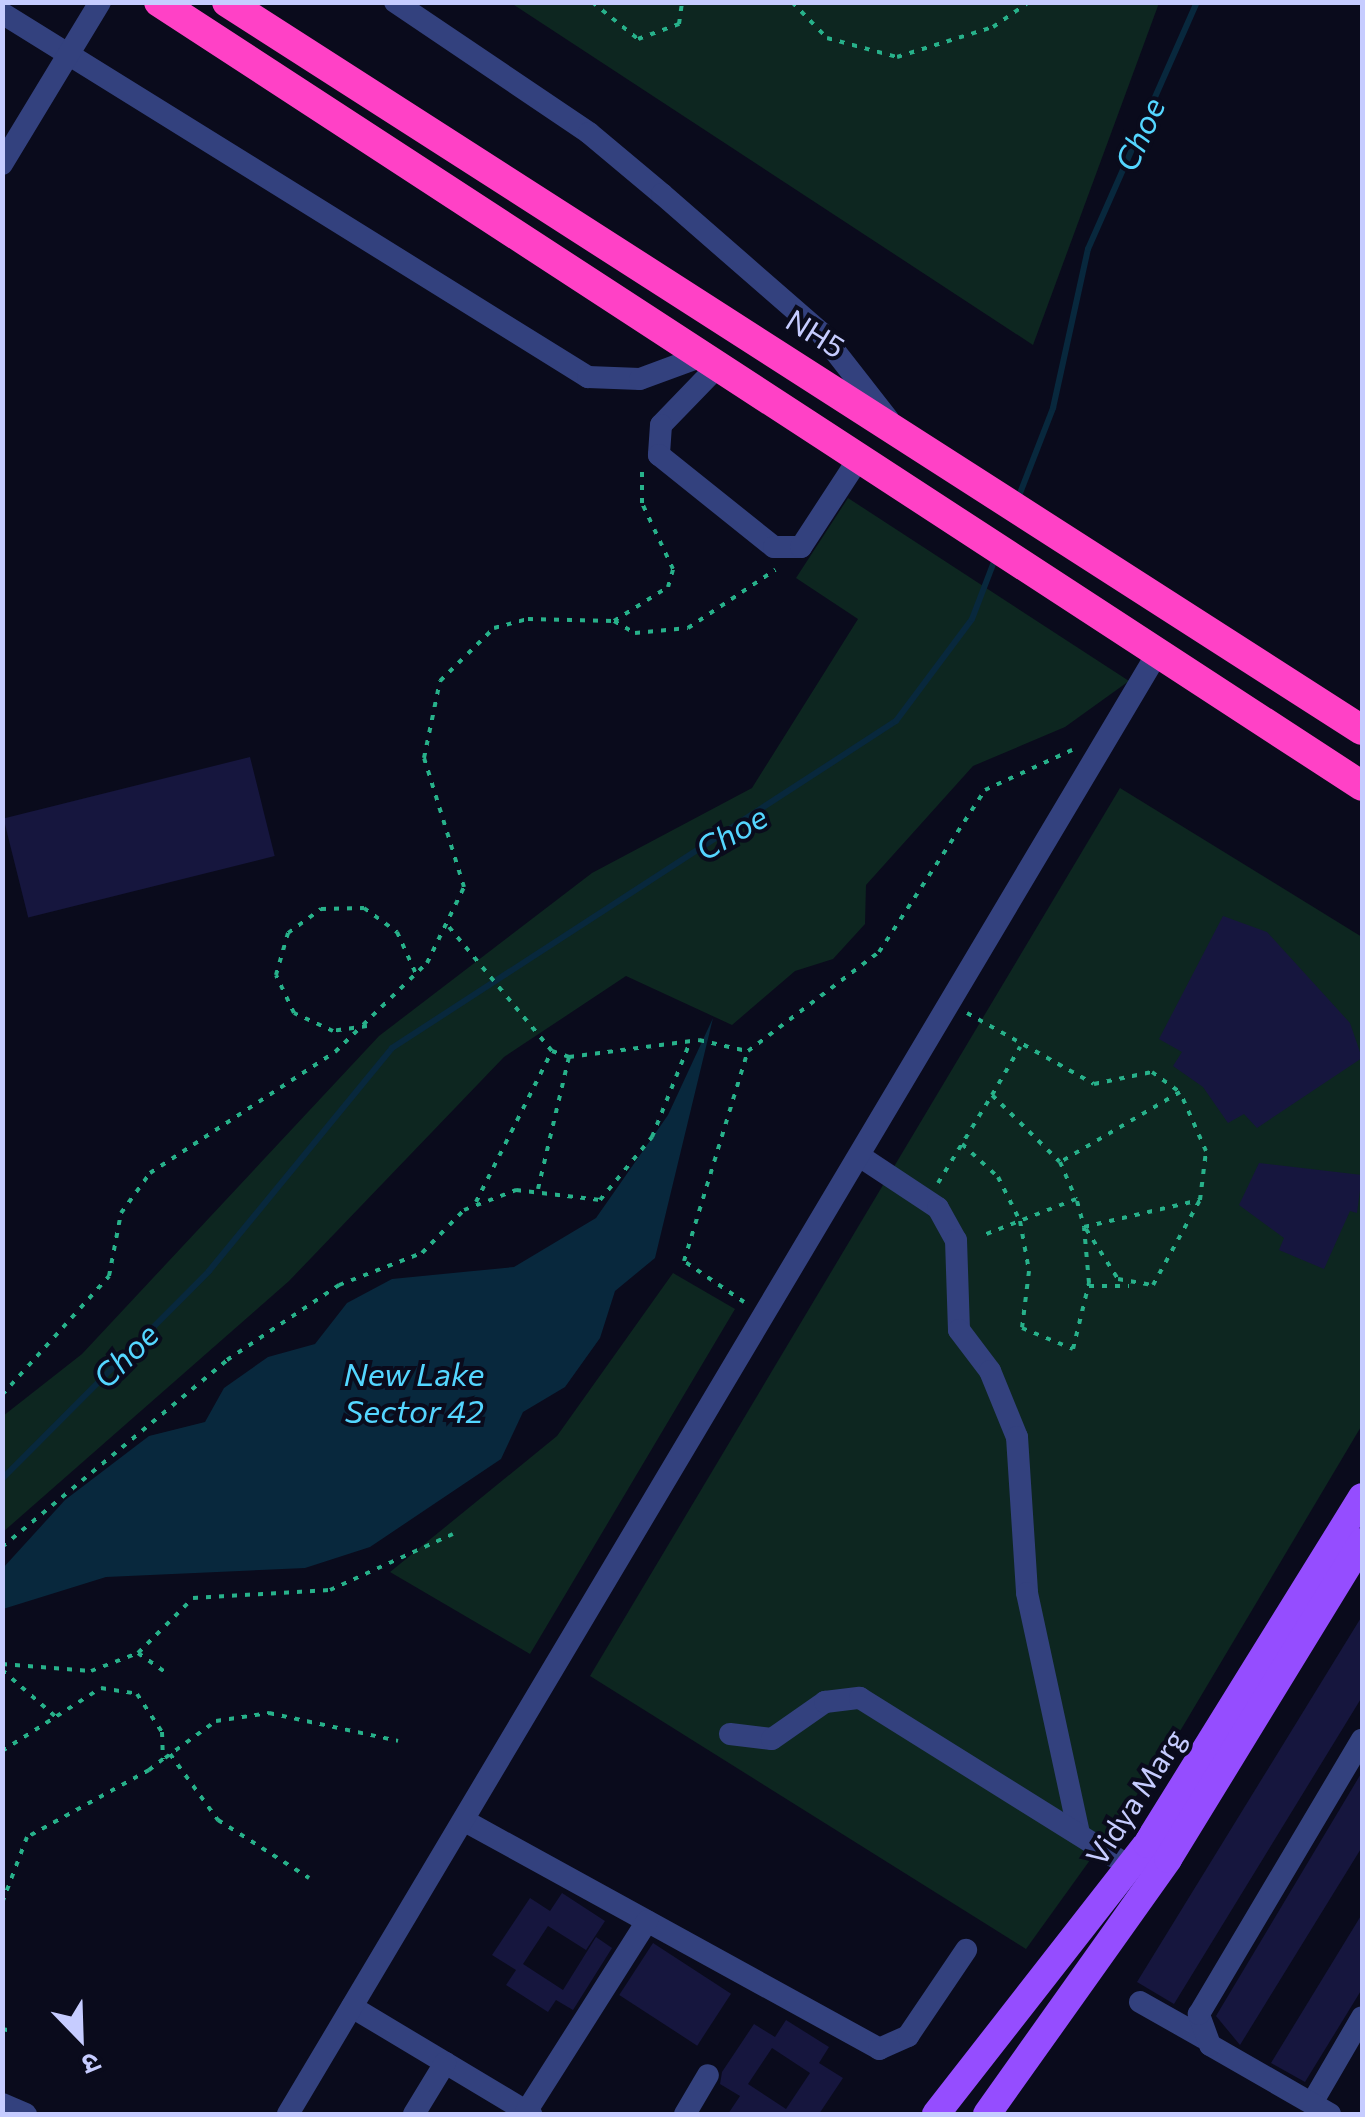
<!DOCTYPE html>
<meta charset="utf-8">
<style>
body{margin:0}
#map{position:relative;width:1365px;height:2117px;overflow:hidden;background:#0a0b1c;font-family:Commissioner,"Noto Sans Devanagari",sans-serif}
div>[style]{position:absolute}
.green>*{inset:0;background:#0d2620}
.water>*{inset:0;background:#08283d}
.stream>*{height:6px;margin:-3px;padding:0 3px;transform-origin:3px;border-radius:3px;background:#08283d}
.building>*{inset:0;background:#16163e;transform-origin:0 0}
.path>*{height:4px;margin-top:-2px;transform-origin:0;background:repeating-linear-gradient(90deg,#27b18a 0 5px,transparent 0 13px)}
.minor>*{height:22px;margin:-11px;padding:0 11px;transform-origin:11px;border-radius:11px;background:#33417e}
.major>*{height:28px;margin:-14px;padding:0 14px;transform-origin:14px;border-radius:14px;background:#954dff}
.highway>*{height:30px;margin:-15px;padding:0 15px;transform-origin:15px;border-radius:15px;background:#ff41c6}
span{translate:-50% -50%;white-space:nowrap;text-align:center;line-height:1.15;-webkit-text-stroke:8px #0a0b1c;paint-order:stroke}
.street-label{font-size:30px;color:#c6ccff}
.water-label{font-size:32px;color:#54d6ff;font-style:italic}
.frame{position:absolute;inset:0;border:5px solid #c6ccff;pointer-events:none}
.north{position:absolute;left:30px;top:1987px;width:100px;height:100px;-webkit-text-stroke:8px #0a0b1c;paint-order:stroke;rotate:157deg;font-size:28px;font-weight:700;line-height:40px;text-align:center;color:#c6ccff}
.north::after{content:'';display:block;margin:auto;width:35px;height:45px;background:#c6ccff;clip-path:polygon(50% 0,100% 100%,50% 72%,0 100%)}
</style>
<div id="map">
<div class="green">
<i style="clip-path:polygon(511px 3px,1159px 3px,1033px 345px)"></i>
<i style="clip-path:polygon(848px 498px,1129px 681px,1065px 727px,973px 766px,866px 885px,865px 924px,833px 959px,795px 971px,732px 1025px,626px 976px,504px 1057px,289px 1281px,3px 1532px,3px 1416px,82px 1354px,379px 1036px,592px 873px,752px 788px,858px 619px,796px 578px)"></i>
<i style="clip-path:polygon(1120px 788px,1362px 937px,1362px 1425px,1167px 1753px,1026px 1949px,590px 1676px)"></i>
<i style="clip-path:polygon(673px 1273px,735px 1309px,530px 1654px,390px 1572px,557px 1436px)"></i>
</div>
<div class="water">
<i style="clip-path:polygon(713px 1018px,655px 1258px,615px 1291px,600px 1338px,565px 1387px,523px 1412px,501px 1459px,370px 1547px,305px 1568px,106px 1577px,3px 1609px,3px 1568px,65px 1500px,149px 1436px,205px 1422px,224px 1388px,268px 1357px,315px 1344px,347px 1303px,392px 1279px,514px 1267px,596px 1218px,668px 1115px)"></i>
</div>
<div class="stream">
<i style="left:1017px;top:501px;width:100px;rotate:-68.8deg"></i>
<i style="left:1053px;top:408px;width:163px;rotate:-77.6deg"></i>
<i style="left:1088px;top:249px;width:270px;rotate:-66.2deg"></i>
<i style="left:2px;top:1479px;width:293px;rotate:-45.1deg"></i>
<i style="left:209px;top:1271px;width:288px;rotate:-50.6deg"></i>
<i style="left:392px;top:1048px;width:601px;rotate:-32.98deg"></i>
<i style="left:896px;top:721px;width:127px;rotate:-53.3deg"></i>
<i style="left:972px;top:619px;width:64px;rotate:-69deg"></i>
</div>
<div class="building">
<i style="left:250px;top:757px;width:102px;height:254px;rotate:76deg"></i>
<i style="clip-path:polygon(1223px 916px,1267px 932px,1350px 1023px,1362px 1058px,1257px 1128px,1244px 1114px,1228px 1123px,1203px 1087px,1173px 1066px,1182px 1052px,1159px 1039px)"></i>
<i style="clip-path:polygon(1259px 1163px,1362px 1175px,1357px 1213px,1350px 1211px,1324px 1269px,1279px 1250px,1284px 1238px,1239px 1205px)"></i>
<i style="clip-path:polygon(1362px 1616px,1362px 1697px,1174px 2004px,1137px 1982px)"></i>
<i style="clip-path:polygon(1362px 1772px,1362px 1847px,1240px 2045px,1216px 2016px)"></i>
<i style="clip-path:polygon(562px 1893px,605px 1921px,586px 1950px,548px 1926px,523px 1964px,563px 1990px,596px 1937px,612px 1948px,573px 2010px,556px 2000px,548px 2012px,506px 1985px,516px 1970px,492px 1955px,530px 1898px,550px 1911px)"></i>
<i style="clip-path:polygon(1362px 1914px,1362px 1989px,1305px 2082px,1271px 2063px)"></i>
<i style="left:653px;top:1943px;width:93px;height:62px;rotate:33deg"></i>
<i style="clip-path:polygon(evenodd,786px 2020px,829px 2047px,819px 2063px,843px 2078px,819px 2114px,728px 2114px,740px 2096px,720px 2084px,722px 2072px,754px 2024px,775px 2037px,786px 2020px,772px 2048px,810px 2073px,786px 2109px,748px 2084px,772px 2048px)"></i>
</div>
<div class="path">
<i style="left:592px;top:2px;width:59px;rotate:38.8deg"></i>
<i style="left:638px;top:39px;width:44px;rotate:-20.1deg"></i>
<i style="left:679px;top:24px;width:22px;rotate:-82deg"></i>
<i style="left:792px;top:2px;width:50px;rotate:45.8deg"></i>
<i style="left:827px;top:38px;width:73px;rotate:15.2deg"></i>
<i style="left:897px;top:57px;width:101px;rotate:-17.4deg"></i>
<i style="left:993px;top:27px;width:44px;rotate:-34.8deg"></i>
<i style="left:614px;top:621px;width:24px;rotate:30deg"></i>
<i style="left:635px;top:633px;width:53px;rotate:-5.4deg"></i>
<i style="left:688px;top:628px;width:105px;rotate:-33.7deg"></i>
<i style="left:449px;top:927px;width:161px;rotate:50.3deg"></i>
<i style="left:552px;top:1051px;width:18px;rotate:19deg"></i>
<i style="left:569px;top:1057px;width:131px;rotate:-7.5deg"></i>
<i style="left:699px;top:1040px;width:49px;rotate:12.9deg"></i>
<i style="left:967px;top:1013px;width:145px;rotate:29.2deg"></i>
<i style="left:1094px;top:1084px;width:59px;rotate:-11.7deg"></i>
<i style="left:1152px;top:1072px;width:34px;rotate:36deg"></i>
<i style="left:1180px;top:1092px;width:139px;rotate:149.7deg"></i>
<i style="left:1060px;top:1162px;width:40px;rotate:66.6deg"></i>
<i style="left:1076px;top:1199px;width:102px;rotate:158.7deg"></i>
<i style="left:367px;top:1026px;width:34px;rotate:172deg"></i>
<i style="left:333px;top:1031px;width:43px;rotate:-155.2deg"></i>
<i style="left:294px;top:1013px;width:42px;rotate:-115.3deg"></i>
<i style="left:276px;top:975px;width:44px;rotate:-74.1deg"></i>
<i style="left:288px;top:933px;width:41px;rotate:-36deg"></i>
<i style="left:321px;top:909px;width:43px;rotate:-1.3deg"></i>
<i style="left:364px;top:908px;width:41px;rotate:36deg"></i>
<i style="left:397px;top:932px;width:48px;rotate:65.6deg"></i>
<i style="left:992px;top:1095px;width:56px;rotate:-59.7deg"></i>
<i style="left:962px;top:1144px;width:49px;rotate:42.5deg"></i>
<i style="left:998px;top:1177px;width:49px;rotate:63.4deg"></i>
<i style="left:1020px;top:1221px;width:51px;rotate:79.8deg"></i>
<i style="left:1029px;top:1271px;width:57px;rotate:97deg"></i>
<i style="left:1022px;top:1328px;width:55px;rotate:22.4deg"></i>
<i style="left:1073px;top:1349px;width:68px;rotate:-76.4deg"></i>
<i style="left:1089px;top:1283px;width:56px;rotate:-95.1deg"></i>
<i style="left:938px;top:1183px;width:103px;rotate:-58.5deg"></i>
<i style="left:992px;top:1095px;width:95px;rotate:44.6deg"></i>
<i style="left:538px;top:1189px;width:136px;rotate:-76.8deg"></i>
<i style="left:1077px;top:1201px;width:27px;rotate:75deg"></i>
<i style="left:1084px;top:1227px;width:119px;rotate:-13.1deg"></i>
<i style="left:1200px;top:1200px;width:49px;rotate:-83deg"></i>
<i style="left:1206px;top:1151px;width:64px;rotate:-113.8deg"></i>
<i style="left:476px;top:1202px;width:169px;rotate:-63.3deg"></i>
<i style="left:1086px;top:1229px;width:59px;rotate:57.4deg"></i>
<i style="left:1118px;top:1279px;width:36px;rotate:10deg"></i>
<i style="left:1153px;top:1285px;width:97px;rotate:-61.1deg"></i>
<i style="left:1089px;top:1286px;width:40px"></i>
<i style="left:744px;top:1302px;width:73px;rotate:-145.7deg"></i>
<i style="left:684px;top:1261px;width:220px;rotate:-73.1deg"></i>
<i style="left:748px;top:1051px;width:164px;rotate:-37.1deg"></i>
<i style="left:879px;top:952px;width:194px;rotate:-56.8deg"></i>
<i style="left:985px;top:790px;width:96px;rotate:-24.7deg"></i>
<i style="left:2px;top:1395px;width:160px;rotate:-48deg"></i>
<i style="left:109px;top:1276px;width:64px;rotate:-79.2deg"></i>
<i style="left:121px;top:1213px;width:49px;rotate:-54.1deg"></i>
<i style="left:150px;top:1173px;width:221px;rotate:-33.2deg"></i>
<i style="left:335px;top:1052px;width:128px;rotate:-44.1deg"></i>
<i style="left:427px;top:963px;width:85px;rotate:-64deg"></i>
<i style="left:464px;top:887px;width:135px;rotate:-107.2deg"></i>
<i style="left:424px;top:758px;width:79px;rotate:-78.3deg"></i>
<i style="left:440px;top:681px;width:76px;rotate:-44.5deg"></i>
<i style="left:494px;top:628px;width:35px;rotate:-15deg"></i>
<i style="left:528px;top:619px;width:86px;rotate:1.3deg"></i>
<i style="left:614px;top:621px;width:64px;rotate:-32.2deg"></i>
<i style="left:668px;top:587px;width:19px;rotate:-74deg"></i>
<i style="left:673px;top:569px;width:73px;rotate:-115.2deg"></i>
<i style="left:642px;top:503px;width:35px;rotate:-90deg"></i>
<i style="left:2px;top:1547px;width:293px;rotate:-39.7deg"></i>
<i style="left:227px;top:1360px;width:135px;rotate:-33.8deg"></i>
<i style="left:339px;top:1285px;width:89px;rotate:-21.1deg"></i>
<i style="left:422px;top:1253px;width:60px;rotate:-45.7deg"></i>
<i style="left:464px;top:1210px;width:56px;rotate:-21deg"></i>
<i style="left:516px;top:1190px;width:85px;rotate:6.8deg"></i>
<i style="left:600px;top:1200px;width:82px;rotate:-50.5deg"></i>
<i style="left:652px;top:1137px;width:102px;rotate:-68.2deg"></i>
<i style="left:138px;top:1653px;width:78px;rotate:-45deg"></i>
<i style="left:193px;top:1598px;width:137px;rotate:-3.3deg"></i>
<i style="left:330px;top:1590px;width:135px;rotate:-24.5deg"></i>
<i style="left:2px;top:1664px;width:89px;rotate:4.5deg"></i>
<i style="left:91px;top:1671px;width:50px;rotate:-21deg"></i>
<i style="left:138px;top:1653px;width:38px;rotate:35deg"></i>
<i style="left:2px;top:1670px;width:70px;rotate:41deg"></i>
<i style="left:2px;top:1751px;width:117px;rotate:-32.5deg"></i>
<i style="left:101px;top:1688px;width:36px;rotate:9deg"></i>
<i style="left:137px;top:1694px;width:45px;rotate:56.7deg"></i>
<i style="left:162px;top:1732px;width:27px;rotate:88deg"></i>
<i style="left:163px;top:1759px;width:18px;rotate:142deg"></i>
<i style="left:149px;top:1770px;width:139px;rotate:151.2deg"></i>
<i style="left:27px;top:1837px;width:71px;rotate:110.7deg"></i>
<i style="left:170px;top:1754px;width:82px;rotate:54deg"></i>
<i style="left:218px;top:1820px;width:108px;rotate:32.5deg"></i>
<i style="left:165px;top:1758px;width:63px;rotate:-36deg"></i>
<i style="left:216px;top:1721px;width:54px;rotate:-8.6deg"></i>
<i style="left:269px;top:1713px;width:132px;rotate:12.2deg"></i>
<i style="left:2px;top:2029px;width:11px;rotate:10deg"></i>
</div>
<div class="minor">
<i style="left:395px;top:2px;width:234px;rotate:34deg"></i>
<i style="left:589px;top:133px;width:95px;rotate:39.9deg"></i>
<i style="left:662px;top:194px;width:210px;rotate:41.1deg"></i>
<i style="left:820px;top:332px;width:110px;rotate:52deg"></i>
<i style="left:2px;top:13px;width:690px;rotate:31.85deg"></i>
<i style="left:588px;top:377px;width:52px;rotate:2.2deg"></i>
<i style="left:640px;top:379px;width:69px;rotate:-20.3deg"></i>
<i style="left:2px;top:164px;width:189px;rotate:-58.8deg"></i>
<i style="left:719px;top:365px;width:83px;rotate:134deg"></i>
<i style="left:661px;top:425px;width:30px;rotate:94deg"></i>
<i style="left:659px;top:455px;width:147px;rotate:38.7deg"></i>
<i style="left:774px;top:547px;width:27px"></i>
<i style="left:801px;top:547px;width:106px;rotate:-56.9deg"></i>
<i style="left:861px;top:1157px;width:92px;rotate:33.5deg"></i>
<i style="left:938px;top:1208px;width:37px;rotate:61deg"></i>
<i style="left:956px;top:1240px;width:90px;rotate:88.1deg"></i>
<i style="left:959px;top:1330px;width:51px;rotate:52.9deg"></i>
<i style="left:990px;top:1371px;width:71px;rotate:67.8deg"></i>
<i style="left:1017px;top:1437px;width:156px;rotate:86.3deg"></i>
<i style="left:1027px;top:1593px;width:246px;rotate:77.8deg"></i>
<i style="left:730px;top:1734px;width:42px;rotate:6.8deg"></i>
<i style="left:772px;top:1739px;width:65px;rotate:-34.9deg"></i>
<i style="left:825px;top:1702px;width:35px;rotate:-7deg"></i>
<i style="left:860px;top:1698px;width:319px;rotate:32deg"></i>
<i style="left:465px;top:1821px;width:473px;rotate:28.8deg"></i>
<i style="left:879px;top:2049px;width:32px;rotate:-24deg"></i>
<i style="left:908px;top:2036px;width:104px;rotate:-56deg"></i>
<i style="left:1140px;top:2002px;width:73px;rotate:29.4deg"></i>
<i style="left:352px;top:2007px;width:209px;rotate:30.9deg"></i>
<i style="left:1312px;top:2103px;width:99px;rotate:-59.8deg"></i>
<i style="left:2px;top:2104px;width:26px;rotate:23deg"></i>
<i style="left:526px;top:2112px;width:226px;rotate:-57.6deg"></i>
<i style="left:288px;top:2114px;width:1695px;rotate:-59.24deg"></i>
<i style="left:414px;top:2114px;width:60px;rotate:-58.7deg"></i>
<i style="left:685px;top:2114px;width:45px;rotate:-59.5deg"></i>
<i style="left:1330px;top:2114px;width:138px;rotate:-150.1deg"></i>
<i style="left:1210px;top:2045px;width:33px;rotate:-110deg"></i>
<i style="left:1199px;top:2014px;width:319px;rotate:-59.3deg"></i>
</div>
<div class="major">
<i style="left:936px;top:2114px;width:343px;rotate:-52deg"></i>
<i style="left:1147px;top:1844px;width:408px;rotate:-58.2deg"></i>
<i style="left:987px;top:2114px;width:313px;rotate:-54.6deg"></i>
<i style="left:1168px;top:1859px;width:372px;rotate:-58.5deg"></i>
</div>
<div class="highway">
<i style="left:159px;top:2px;width:1436px;rotate:33.09deg"></i>
<i style="left:227px;top:2px;width:1348px;rotate:32.68deg"></i>
</div>
<div class="street-label">
<span style="left:816px;top:333px;rotate:32deg">NH5</span>
<span style="left:1135px;top:1797px;rotate:-57deg">Vidya Marg</span>
</div>
<div class="water-label">
<span style="left:1139px;top:134px;rotate:-66deg">Choe</span>
<span style="left:731px;top:832px;rotate:-30deg">Choe</span>
<span style="left:125px;top:1355px;rotate:-45deg">Choe</span>
<span style="left:414px;top:1392px">New Lake<br>Sector 42</span>
</div>
<div class="frame"></div>
<div class="north">उ</div>
</div>
